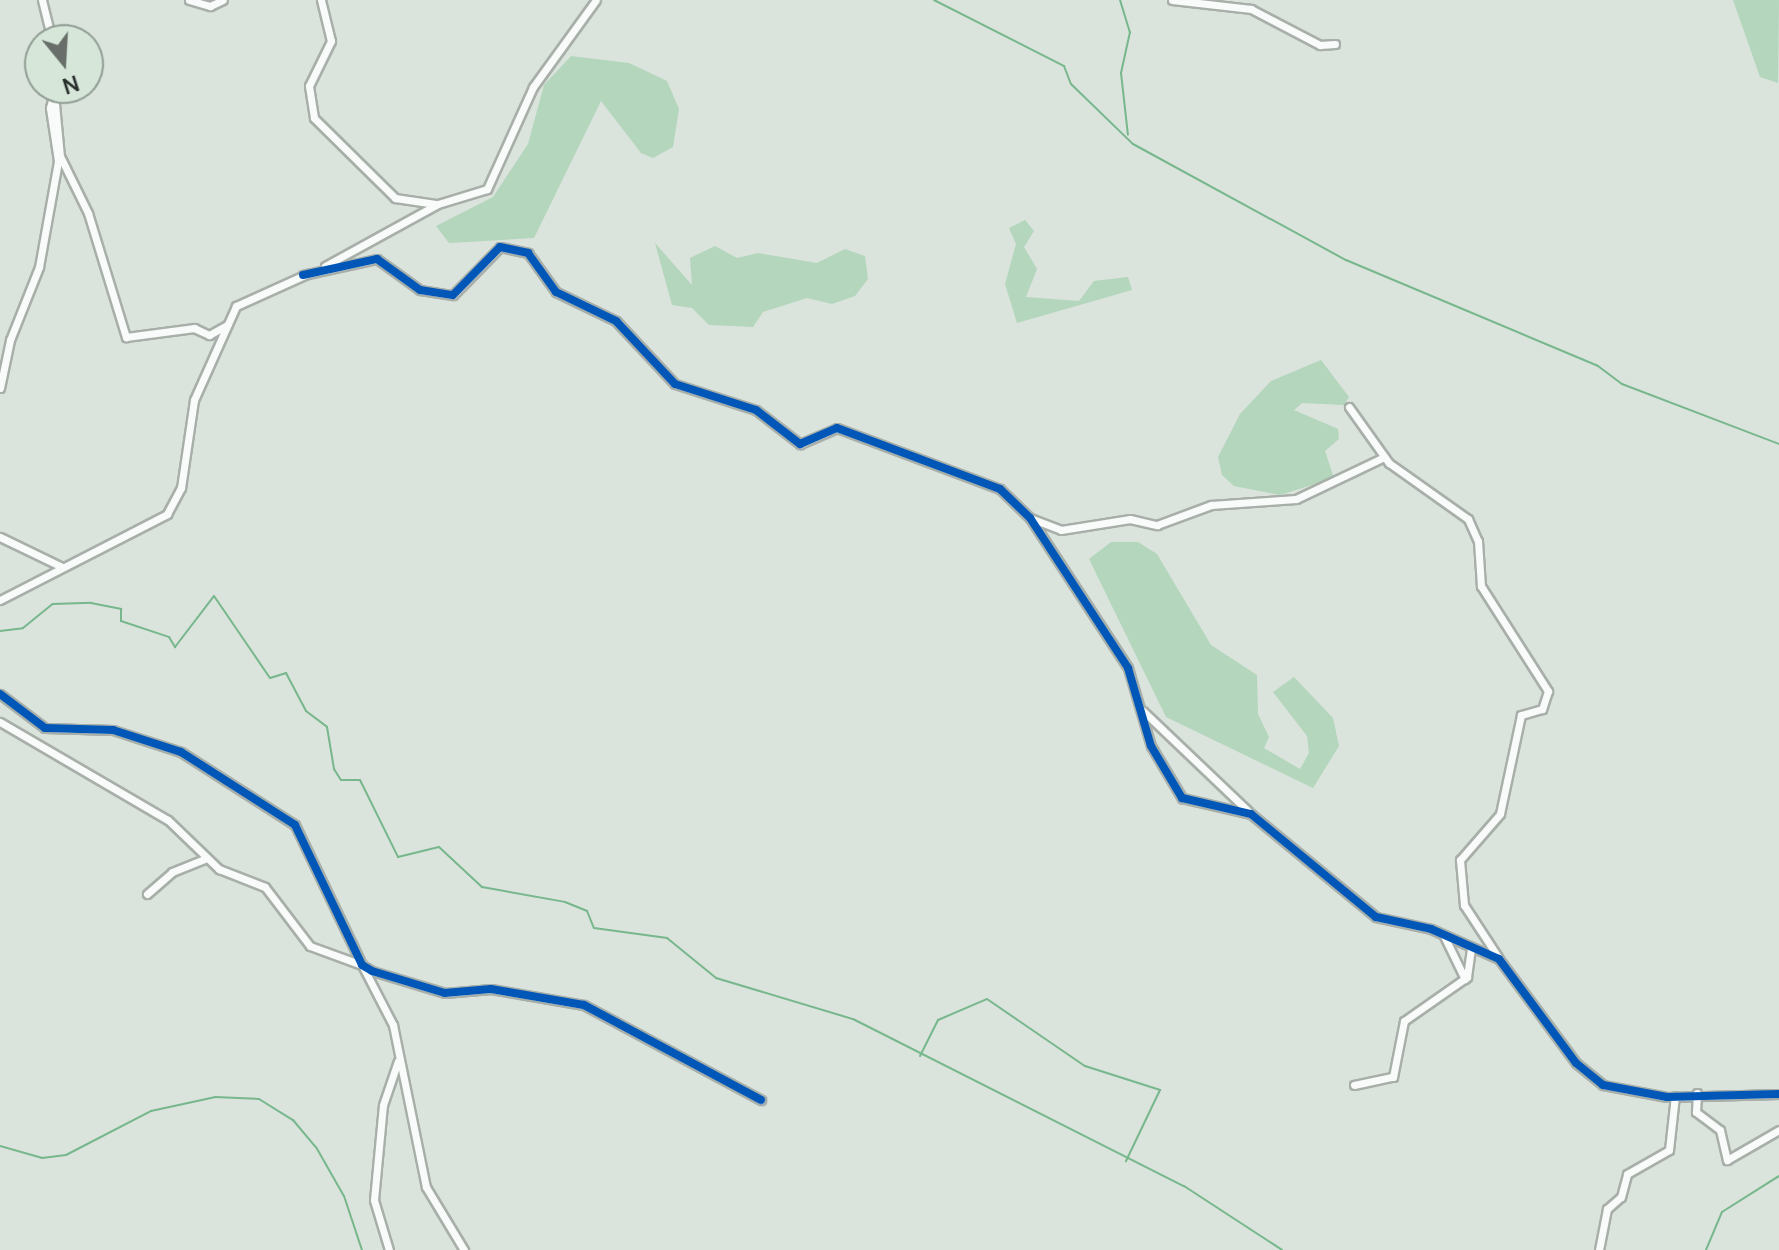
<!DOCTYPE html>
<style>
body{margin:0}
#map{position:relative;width:1779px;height:1250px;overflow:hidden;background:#dae3dc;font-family:Manrope,sans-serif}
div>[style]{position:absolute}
.green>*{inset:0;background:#b3d6bc}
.stream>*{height:2px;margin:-1px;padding:0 1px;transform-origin:1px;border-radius:1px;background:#77b78c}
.roads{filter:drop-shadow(2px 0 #a8afa9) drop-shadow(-2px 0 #a8afa9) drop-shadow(0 2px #a8afa9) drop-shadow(0 -2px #a8afa9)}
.street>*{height:7px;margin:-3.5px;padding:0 3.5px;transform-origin:3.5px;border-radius:3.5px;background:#f9fbfa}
.cycleway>*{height:8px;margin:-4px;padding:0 4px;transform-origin:4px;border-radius:4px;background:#0057b8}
span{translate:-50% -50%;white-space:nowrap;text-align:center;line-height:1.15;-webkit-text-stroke:8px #d6e7da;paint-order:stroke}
.north{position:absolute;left:24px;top:24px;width:80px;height:80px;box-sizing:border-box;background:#d6e7da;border:2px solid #919e94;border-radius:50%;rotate:162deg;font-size:22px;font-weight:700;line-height:32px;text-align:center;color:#2a302c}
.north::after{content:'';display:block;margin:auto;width:28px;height:36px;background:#686f6a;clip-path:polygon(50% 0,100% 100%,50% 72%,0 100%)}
</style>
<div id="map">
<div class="green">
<i style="clip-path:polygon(1733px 0,1779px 0,1778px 83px,1760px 77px)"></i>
<i style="clip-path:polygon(571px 56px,629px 63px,667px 81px,679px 109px,673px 147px,653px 158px,641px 153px,601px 101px,534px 238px,449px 243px,436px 226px,493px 197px,528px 144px,544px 85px)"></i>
<i style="clip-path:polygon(1025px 220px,1034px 231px,1024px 247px,1037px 269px,1026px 297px,1079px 301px,1094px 281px,1128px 277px,1132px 290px,1017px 323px,1005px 284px,1016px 244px,1009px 228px)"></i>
<i style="clip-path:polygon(655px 243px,692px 285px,690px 258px,715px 246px,737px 258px,758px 253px,817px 263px,845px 249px,865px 256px,868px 279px,855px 296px,832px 304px,807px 298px,763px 312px,753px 327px,709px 325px,692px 308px,672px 305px)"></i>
<i style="clip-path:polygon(1321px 360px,1349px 397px,1344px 405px,1302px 403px,1294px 410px,1338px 429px,1339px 439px,1325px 451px,1334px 478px,1280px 495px,1234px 486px,1222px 475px,1218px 457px,1240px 414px,1271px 381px)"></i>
<i style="clip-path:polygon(1111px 542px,1138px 542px,1157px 554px,1211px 645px,1257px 675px,1258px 714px,1269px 737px,1264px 748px,1300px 769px,1309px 753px,1307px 736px,1273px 692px,1294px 677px,1333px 718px,1339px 746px,1313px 788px,1166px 717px,1089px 559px)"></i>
</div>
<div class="stream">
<i style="left:934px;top:0;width:146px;rotate:26.9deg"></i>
<i style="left:1064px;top:66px;width:19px;rotate:69deg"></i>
<i style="left:1071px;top:84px;width:86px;rotate:44.1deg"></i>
<i style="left:1133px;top:144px;width:243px;rotate:28.6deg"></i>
<i style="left:1346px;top:260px;width:273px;rotate:22.8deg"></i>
<i style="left:1598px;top:366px;width:30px;rotate:37deg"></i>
<i style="left:1622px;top:384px;width:168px;rotate:20.9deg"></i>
<i style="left:1120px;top:0;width:34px;rotate:73deg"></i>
<i style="left:1130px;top:32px;width:42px;rotate:102.4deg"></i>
<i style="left:1121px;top:73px;width:62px;rotate:83.6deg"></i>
<i style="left:0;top:631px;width:23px;rotate:-7deg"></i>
<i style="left:23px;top:628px;width:38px;rotate:-39deg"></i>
<i style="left:53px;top:604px;width:38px;rotate:-2deg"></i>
<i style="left:91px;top:603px;width:31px;rotate:11deg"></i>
<i style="left:121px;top:609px;width:12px;rotate:90deg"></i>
<i style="left:121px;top:621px;width:51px;rotate:18.4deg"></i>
<i style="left:169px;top:637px;width:12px;rotate:59deg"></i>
<i style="left:175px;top:647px;width:64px;rotate:-52.6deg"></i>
<i style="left:214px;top:596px;width:99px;rotate:55.7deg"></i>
<i style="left:270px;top:678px;width:17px;rotate:-17deg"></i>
<i style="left:286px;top:673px;width:43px;rotate:62.2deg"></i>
<i style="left:306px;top:711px;width:26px;rotate:37deg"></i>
<i style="left:327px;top:727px;width:43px;rotate:80.5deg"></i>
<i style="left:334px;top:769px;width:13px;rotate:58deg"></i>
<i style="left:341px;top:780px;width:19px"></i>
<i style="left:360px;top:780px;width:86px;rotate:63.7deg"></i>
<i style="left:398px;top:857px;width:42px;rotate:-13.7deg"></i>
<i style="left:439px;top:847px;width:59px;rotate:42.9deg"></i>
<i style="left:482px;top:887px;width:84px;rotate:10.2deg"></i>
<i style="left:565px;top:902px;width:24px;rotate:22deg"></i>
<i style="left:587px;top:911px;width:18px;rotate:68deg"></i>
<i style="left:594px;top:928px;width:74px;rotate:7.8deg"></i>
<i style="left:667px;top:938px;width:63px;rotate:39.2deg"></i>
<i style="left:716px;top:978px;width:143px;rotate:16.7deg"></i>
<i style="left:853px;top:1019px;width:371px;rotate:26.8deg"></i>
<i style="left:1184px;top:1186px;width:117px;rotate:33.1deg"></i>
<i style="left:920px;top:1056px;width:40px;rotate:-63.4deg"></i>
<i style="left:938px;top:1020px;width:53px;rotate:-23.2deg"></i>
<i style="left:987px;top:999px;width:119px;rotate:34.4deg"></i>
<i style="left:1085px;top:1066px;width:79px;rotate:17.7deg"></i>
<i style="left:1160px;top:1090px;width:79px;rotate:115.6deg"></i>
<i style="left:0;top:1146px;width:44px;rotate:15.9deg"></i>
<i style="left:42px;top:1158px;width:24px;rotate:-7deg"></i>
<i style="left:66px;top:1155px;width:96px;rotate:-27.4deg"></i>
<i style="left:151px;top:1111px;width:66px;rotate:-12.3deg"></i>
<i style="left:215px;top:1097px;width:44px;rotate:2.6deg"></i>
<i style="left:259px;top:1099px;width:40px;rotate:32deg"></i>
<i style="left:293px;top:1120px;width:35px;rotate:50deg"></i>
<i style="left:316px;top:1147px;width:56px;rotate:60.3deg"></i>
<i style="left:344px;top:1196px;width:57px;rotate:71.6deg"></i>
<i style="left:1706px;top:1250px;width:41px;rotate:-67.2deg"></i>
<i style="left:1722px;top:1212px;width:67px;rotate:-32.3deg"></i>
</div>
<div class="roads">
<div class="street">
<i style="left:42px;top:0;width:41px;rotate:76deg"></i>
<i style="left:189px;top:0;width:22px;rotate:16deg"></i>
<i style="left:210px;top:6px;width:14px;rotate:-25deg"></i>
<i style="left:321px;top:0;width:42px;rotate:76.3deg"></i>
<i style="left:331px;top:41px;width:50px;rotate:116.1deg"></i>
<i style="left:309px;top:86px;width:32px;rotate:81deg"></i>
<i style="left:314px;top:118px;width:114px;rotate:44.6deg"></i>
<i style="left:395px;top:198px;width:41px;rotate:8.3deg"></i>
<i style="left:1172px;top:0;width:80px;rotate:6.5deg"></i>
<i style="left:1251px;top:9px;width:78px;rotate:27.6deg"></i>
<i style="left:1320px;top:45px;width:15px;rotate:-4deg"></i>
<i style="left:54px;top:93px;width:63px;rotate:84.6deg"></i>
<i style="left:60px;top:156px;width:64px;rotate:63.8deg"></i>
<i style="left:88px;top:213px;width:130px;rotate:73deg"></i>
<i style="left:126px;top:337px;width:69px;rotate:-7.5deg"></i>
<i style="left:194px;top:328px;width:17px;rotate:25deg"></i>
<i style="left:209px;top:335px;width:21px;rotate:-29deg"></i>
<i style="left:325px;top:266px;width:129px;rotate:-28.8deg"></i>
<i style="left:438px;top:204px;width:51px;rotate:-17deg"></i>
<i style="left:487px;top:189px;width:112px;rotate:-65.7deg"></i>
<i style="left:533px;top:87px;width:107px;rotate:-54.1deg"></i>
<i style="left:303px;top:275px;width:76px;rotate:-12.2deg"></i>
<i style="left:377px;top:259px;width:53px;rotate:35.8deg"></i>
<i style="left:420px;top:290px;width:33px;rotate:9deg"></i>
<i style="left:453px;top:295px;width:67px;rotate:-45.6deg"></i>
<i style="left:500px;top:247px;width:29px;rotate:12deg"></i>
<i style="left:528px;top:253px;width:48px;rotate:54.3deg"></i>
<i style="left:556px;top:292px;width:67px;rotate:25.8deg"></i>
<i style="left:616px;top:321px;width:86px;rotate:46.9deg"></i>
<i style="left:675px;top:384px;width:85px;rotate:17.8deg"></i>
<i style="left:756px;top:410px;width:56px;rotate:37.7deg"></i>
<i style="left:800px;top:444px;width:40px;rotate:-23.4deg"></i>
<i style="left:837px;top:428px;width:174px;rotate:20.5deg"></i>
<i style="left:1000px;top:489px;width:42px;rotate:44deg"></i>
<i style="left:1030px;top:518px;width:179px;rotate:56.8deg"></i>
<i style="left:1128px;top:668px;width:81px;rotate:73.6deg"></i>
<i style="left:1151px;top:746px;width:61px;rotate:59.2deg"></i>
<i style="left:1182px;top:798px;width:71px;rotate:13.1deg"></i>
<i style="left:1251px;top:814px;width:162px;rotate:39.5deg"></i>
<i style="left:1376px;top:917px;width:56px;rotate:12.3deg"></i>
<i style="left:1431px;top:929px;width:74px;rotate:23.8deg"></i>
<i style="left:1499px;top:959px;width:129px;rotate:53.5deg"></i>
<i style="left:1576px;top:1063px;width:35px;rotate:39deg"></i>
<i style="left:1603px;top:1085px;width:65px;rotate:10.6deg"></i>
<i style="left:1667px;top:1097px;width:112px;rotate:-1.5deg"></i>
<i style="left:0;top:388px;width:49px;rotate:-78.2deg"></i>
<i style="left:10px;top:340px;width:79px;rotate:-68.3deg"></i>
<i style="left:39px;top:267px;width:108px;rotate:-79.8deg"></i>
<i style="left:58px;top:161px;width:54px;rotate:-98.6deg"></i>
<i style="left:50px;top:108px;width:21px;rotate:-76deg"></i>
<i style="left:1349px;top:407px;width:69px;rotate:54.5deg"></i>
<i style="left:1389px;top:463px;width:97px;rotate:35.3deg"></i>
<i style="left:1468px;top:519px;width:24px;rotate:66deg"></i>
<i style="left:1478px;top:541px;width:45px;rotate:86.2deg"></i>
<i style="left:1481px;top:586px;width:125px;rotate:57.5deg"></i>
<i style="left:1548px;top:691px;width:19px;rotate:108deg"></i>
<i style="left:1542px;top:709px;width:22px;rotate:164deg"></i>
<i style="left:1521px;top:715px;width:101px;rotate:102deg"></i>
<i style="left:1500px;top:814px;width:61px;rotate:131deg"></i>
<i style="left:1460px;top:860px;width:45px;rotate:84.9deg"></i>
<i style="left:1464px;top:905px;width:62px;rotate:56.8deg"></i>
<i style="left:1030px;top:518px;width:33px;rotate:21deg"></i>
<i style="left:1061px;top:530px;width:70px;rotate:-9.1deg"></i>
<i style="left:1130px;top:519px;width:28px;rotate:13deg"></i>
<i style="left:1157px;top:525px;width:58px;rotate:-20.3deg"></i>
<i style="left:1211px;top:505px;width:85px;rotate:-4deg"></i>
<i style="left:1296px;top:499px;width:98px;rotate:-25.5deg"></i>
<i style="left:0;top:537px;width:67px;rotate:25.8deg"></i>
<i style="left:0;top:600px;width:188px;rotate:-27.2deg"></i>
<i style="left:167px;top:514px;width:30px;rotate:-62deg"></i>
<i style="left:181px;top:488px;width:89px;rotate:-81.6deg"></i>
<i style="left:194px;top:400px;width:103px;rotate:-65.9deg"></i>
<i style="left:236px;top:306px;width:78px;rotate:-24.3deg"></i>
<i style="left:0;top:694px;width:56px;rotate:37.1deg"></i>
<i style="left:45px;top:728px;width:68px;rotate:1.7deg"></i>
<i style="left:113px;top:730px;width:71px;rotate:17.9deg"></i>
<i style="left:181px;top:752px;width:135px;rotate:32.6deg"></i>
<i style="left:295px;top:825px;width:155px;rotate:64.4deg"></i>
<i style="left:362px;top:965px;width:12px;rotate:31deg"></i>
<i style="left:372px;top:971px;width:76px;rotate:16.8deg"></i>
<i style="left:445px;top:993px;width:46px;rotate:-5deg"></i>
<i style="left:491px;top:989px;width:94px;rotate:9.8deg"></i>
<i style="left:584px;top:1005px;width:201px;rotate:28.2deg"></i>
<i style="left:1143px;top:711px;width:145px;rotate:43.6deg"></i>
<i style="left:0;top:722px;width:194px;rotate:30.3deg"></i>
<i style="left:168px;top:820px;width:71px;rotate:43.9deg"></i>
<i style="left:219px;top:869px;width:49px;rotate:21.4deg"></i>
<i style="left:265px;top:887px;width:74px;rotate:52.7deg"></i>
<i style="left:310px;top:946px;width:55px;rotate:20.1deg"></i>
<i style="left:362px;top:965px;width:68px;rotate:62.7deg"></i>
<i style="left:393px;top:1025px;width:165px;rotate:78.5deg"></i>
<i style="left:426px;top:1187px;width:74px;rotate:58.9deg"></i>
<i style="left:147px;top:894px;width:33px;rotate:-41deg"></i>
<i style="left:172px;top:872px;width:35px;rotate:-22deg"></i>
<i style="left:1444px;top:936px;width:48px;rotate:64deg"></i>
<i style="left:1354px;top:1085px;width:40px;rotate:-12deg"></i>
<i style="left:1393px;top:1077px;width:57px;rotate:-78.9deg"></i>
<i style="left:1404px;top:1021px;width:77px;rotate:-34.9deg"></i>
<i style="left:1467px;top:977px;width:30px;rotate:-82deg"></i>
<i style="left:1697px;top:1093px;width:19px;rotate:93deg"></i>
<i style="left:1696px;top:1112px;width:30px;rotate:37deg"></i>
<i style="left:1720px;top:1130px;width:31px;rotate:77deg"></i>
<i style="left:1727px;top:1160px;width:60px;rotate:-30deg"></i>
<i style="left:389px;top:1250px;width:52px;rotate:-106.7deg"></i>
<i style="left:374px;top:1200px;width:95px;rotate:-84.6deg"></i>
<i style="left:383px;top:1105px;width:46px;rotate:-71.2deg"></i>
<i style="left:1599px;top:1250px;width:42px;rotate:-79deg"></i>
<i style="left:1607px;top:1209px;width:18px;rotate:-41deg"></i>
<i style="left:1621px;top:1197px;width:24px;rotate:-75deg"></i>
<i style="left:1627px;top:1174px;width:48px;rotate:-29.7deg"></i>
<i style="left:1669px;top:1150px;width:54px;rotate:-83.7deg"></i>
</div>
</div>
<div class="cycleway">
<i style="left:303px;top:275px;width:76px;rotate:-12.2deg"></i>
<i style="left:377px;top:259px;width:53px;rotate:35.8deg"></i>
<i style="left:420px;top:290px;width:33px;rotate:9deg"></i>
<i style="left:453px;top:295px;width:67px;rotate:-45.6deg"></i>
<i style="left:500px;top:247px;width:29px;rotate:12deg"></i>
<i style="left:528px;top:253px;width:48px;rotate:54.3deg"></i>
<i style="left:556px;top:292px;width:67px;rotate:25.8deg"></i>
<i style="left:616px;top:321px;width:86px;rotate:46.9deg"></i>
<i style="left:675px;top:384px;width:85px;rotate:17.8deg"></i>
<i style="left:756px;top:410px;width:56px;rotate:37.7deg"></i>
<i style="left:800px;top:444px;width:40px;rotate:-23.4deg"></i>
<i style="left:837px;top:428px;width:174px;rotate:20.5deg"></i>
<i style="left:1000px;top:489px;width:42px;rotate:44deg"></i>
<i style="left:1030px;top:518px;width:179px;rotate:56.8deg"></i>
<i style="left:1128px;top:668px;width:81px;rotate:73.6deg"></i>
<i style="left:1151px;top:746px;width:61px;rotate:59.2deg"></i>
<i style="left:1182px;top:798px;width:71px;rotate:13.1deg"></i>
<i style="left:1251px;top:814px;width:162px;rotate:39.5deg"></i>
<i style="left:1376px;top:917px;width:56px;rotate:12.3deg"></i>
<i style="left:1431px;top:929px;width:74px;rotate:23.8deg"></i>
<i style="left:1499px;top:959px;width:129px;rotate:53.5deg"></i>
<i style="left:1576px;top:1063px;width:35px;rotate:39deg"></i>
<i style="left:1603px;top:1085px;width:65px;rotate:10.6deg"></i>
<i style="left:1667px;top:1097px;width:112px;rotate:-1.5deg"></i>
<i style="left:0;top:694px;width:56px;rotate:37.1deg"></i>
<i style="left:45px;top:728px;width:68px;rotate:1.7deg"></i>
<i style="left:113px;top:730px;width:71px;rotate:17.9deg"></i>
<i style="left:181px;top:752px;width:135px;rotate:32.6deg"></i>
<i style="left:295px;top:825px;width:155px;rotate:64.4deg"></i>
<i style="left:362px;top:965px;width:12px;rotate:31deg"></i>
<i style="left:372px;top:971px;width:76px;rotate:16.8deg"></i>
<i style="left:445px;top:993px;width:46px;rotate:-5deg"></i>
<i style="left:491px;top:989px;width:94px;rotate:9.8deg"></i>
<i style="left:584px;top:1005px;width:201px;rotate:28.2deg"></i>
</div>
<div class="north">N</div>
</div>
